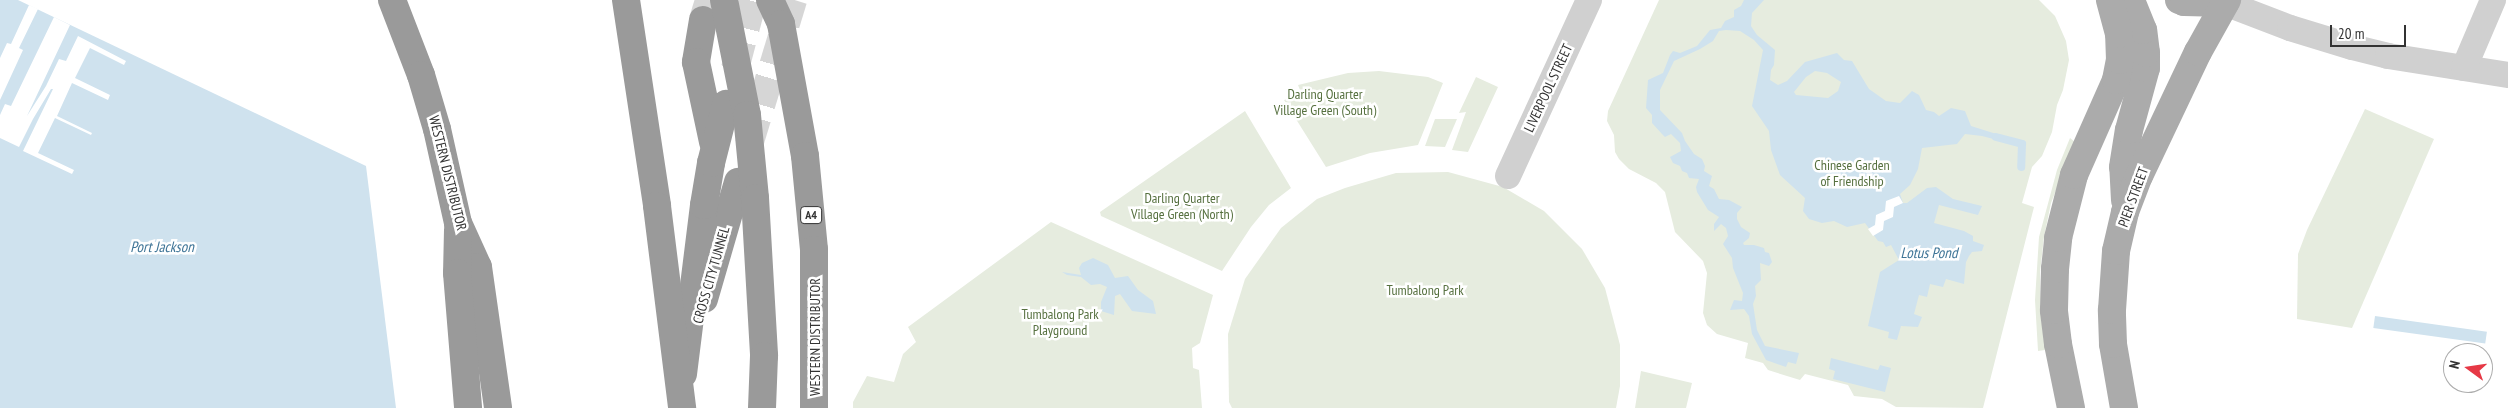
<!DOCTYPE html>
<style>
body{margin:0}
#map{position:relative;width:2508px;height:408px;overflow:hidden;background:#fff;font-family:"PT Sans Narrow",sans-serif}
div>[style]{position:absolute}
.green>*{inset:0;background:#e6ecdf}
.water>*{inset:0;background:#cfe2ee;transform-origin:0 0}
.pier>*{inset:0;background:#fff}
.stream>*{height:8px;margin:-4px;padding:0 4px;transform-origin:4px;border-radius:4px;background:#cfe2ee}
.highway-tunnel>*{height:28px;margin-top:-14px;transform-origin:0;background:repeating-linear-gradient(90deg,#d6d6d6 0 28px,transparent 0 42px)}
.minor>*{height:26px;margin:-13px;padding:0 13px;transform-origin:13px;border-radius:13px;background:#d0d0d0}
.major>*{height:28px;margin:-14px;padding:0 14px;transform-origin:14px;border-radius:14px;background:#ababab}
.highway>*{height:28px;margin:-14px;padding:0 14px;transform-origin:14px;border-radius:14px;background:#9a9a9a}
.highway-bridge>*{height:28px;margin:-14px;padding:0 14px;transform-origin:14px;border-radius:14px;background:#9a9a9a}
span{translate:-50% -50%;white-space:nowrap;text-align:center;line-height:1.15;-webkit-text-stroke:5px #fff;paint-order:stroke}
.shield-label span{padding:1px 4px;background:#fff;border:1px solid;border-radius:4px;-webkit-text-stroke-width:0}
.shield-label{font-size:12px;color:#333;font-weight:700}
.street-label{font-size:14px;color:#333}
.park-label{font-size:14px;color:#56703f}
.water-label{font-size:15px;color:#3f7597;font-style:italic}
.north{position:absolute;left:2443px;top:343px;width:50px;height:50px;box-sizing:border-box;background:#fff;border:1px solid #adadad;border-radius:50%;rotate:284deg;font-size:14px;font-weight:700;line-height:20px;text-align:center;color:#333}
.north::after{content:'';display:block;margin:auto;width:18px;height:22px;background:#e63946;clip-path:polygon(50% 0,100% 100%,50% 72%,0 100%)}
.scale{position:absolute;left:2330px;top:25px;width:76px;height:22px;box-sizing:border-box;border:2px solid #333;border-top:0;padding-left:6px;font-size:15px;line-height:18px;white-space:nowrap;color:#333;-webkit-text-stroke:4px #fff;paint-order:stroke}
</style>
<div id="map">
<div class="green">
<i style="clip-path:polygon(1659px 0,2039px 0,2055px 16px,2066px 41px,2069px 60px,2063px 90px,2057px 105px,2052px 132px,2042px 156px,2032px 167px,2022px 203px,2034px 207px,1983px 408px,1896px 407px,1882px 399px,1854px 396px,1848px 385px,1805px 374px,1800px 380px,1768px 370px,1763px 363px,1745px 358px,1748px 343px,1717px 334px,1707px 325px,1703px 313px,1707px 273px,1703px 261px,1675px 232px,1665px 192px,1656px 183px,1629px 169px,1619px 159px,1615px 152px,1614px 135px,1607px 121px,1608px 111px)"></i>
<i style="clip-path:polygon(1379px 71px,1428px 77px,1443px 83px,1418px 145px,1370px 153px,1326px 167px,1284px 100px,1302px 95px,1298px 85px,1348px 73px)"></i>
<i style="clip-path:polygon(1476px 77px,1498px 87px,1468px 152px,1452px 150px,1466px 112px,1459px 113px)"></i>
<i style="clip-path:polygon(2365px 109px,2434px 139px,2352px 328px,2297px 319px,2298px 254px,2307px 230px)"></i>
<i style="clip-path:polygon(1245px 111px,1291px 188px,1269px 205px,1251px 227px,1222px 271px,1101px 216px,1100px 212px)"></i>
<i style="clip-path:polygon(1435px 119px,1457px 119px,1445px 147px,1425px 146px)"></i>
<i style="clip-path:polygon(2070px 138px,2075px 142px,2051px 203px,2044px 237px,2040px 272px,2041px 316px,2045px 350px,2038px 351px,2035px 300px,2039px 237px,2057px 170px)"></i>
<i style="clip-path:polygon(1448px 172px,1503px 187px,1544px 211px,1582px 249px,1605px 288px,1620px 345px,1620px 386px,1616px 408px,1232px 408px,1229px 402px,1228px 334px,1245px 279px,1281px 228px,1317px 199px,1345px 188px,1396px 173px)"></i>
<i style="clip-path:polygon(1051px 222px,1213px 295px,1200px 343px,1192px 348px,1193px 368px,1199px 370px,1202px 408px,853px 408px,853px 402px,867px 376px,894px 382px,903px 354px,916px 342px,908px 327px)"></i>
<i style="clip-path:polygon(1641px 371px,1692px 383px,1686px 408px,1635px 408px)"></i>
</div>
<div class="water">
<i style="clip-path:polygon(0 0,18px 0,366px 166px,396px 408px,0 408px)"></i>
<i style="clip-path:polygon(evenodd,1744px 0,1764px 0,1752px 13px,1751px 26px,1757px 35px,1775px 50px,1774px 65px,1771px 70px,1770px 80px,1778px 85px,1787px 81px,1805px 62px,1837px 53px,1844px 60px,1852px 61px,1869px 89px,1886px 101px,1900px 103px,1912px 91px,1919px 95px,1926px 110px,1934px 112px,1939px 116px,1951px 108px,1965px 111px,1971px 126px,2006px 137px,2005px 142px,1982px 136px,1965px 134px,1957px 144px,1922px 148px,1918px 169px,1910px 185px,1900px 194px,1903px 203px,1907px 203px,1927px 188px,1936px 187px,1953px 199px,1982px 206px,1978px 215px,1939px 205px,1934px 223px,1964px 231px,1973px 236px,1973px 241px,1984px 245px,1982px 251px,1972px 252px,1969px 256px,1966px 262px,1964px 284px,1946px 279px,1943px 287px,1930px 284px,1927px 297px,1919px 295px,1914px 314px,1922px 317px,1918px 327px,1901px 326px,1897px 340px,1888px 338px,1889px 332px,1868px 326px,1880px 272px,1899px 260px,1891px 245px,1886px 247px,1883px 242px,1878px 241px,1865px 223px,1847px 227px,1834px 221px,1822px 223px,1809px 219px,1803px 211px,1805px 198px,1780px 175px,1771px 150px,1769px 131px,1752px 106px,1763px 50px,1754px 40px,1740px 31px,1726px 30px,1719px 31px,1713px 41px,1700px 49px,1674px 61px,1660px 90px,1660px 110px,1682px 133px,1685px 141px,1694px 154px,1702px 159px,1705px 166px,1704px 171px,1712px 176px,1709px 186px,1714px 189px,1719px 199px,1729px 200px,1742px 207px,1737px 213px,1737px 219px,1741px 227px,1750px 233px,1749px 238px,1743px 243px,1744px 245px,1754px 245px,1764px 248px,1765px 252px,1769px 253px,1772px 262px,1769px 266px,1760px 263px,1761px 280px,1755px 286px,1756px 296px,1753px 304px,1757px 330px,1765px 346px,1799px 353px,1796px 364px,1788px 362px,1786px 367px,1766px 360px,1752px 334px,1749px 316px,1744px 309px,1730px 310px,1734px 300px,1742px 301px,1743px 293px,1733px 268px,1732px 258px,1723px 244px,1728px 236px,1726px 228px,1721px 224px,1714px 231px,1714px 224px,1719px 217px,1708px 210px,1697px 192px,1696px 187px,1699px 179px,1689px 178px,1687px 173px,1682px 171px,1680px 166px,1673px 163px,1670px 157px,1681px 151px,1680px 143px,1671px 134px,1665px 137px,1662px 134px,1652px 123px,1652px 115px,1646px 108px,1648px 80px,1663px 73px,1670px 55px,1673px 51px,1680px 53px,1697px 46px,1710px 30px,1721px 28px,1725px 21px,1734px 17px,1734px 10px,1741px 6px,1744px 0,1815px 71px,1827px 73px,1841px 82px,1838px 91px,1828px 98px,1796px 95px,1794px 92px,1806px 77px,1815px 71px)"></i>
<i style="clip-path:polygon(1093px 258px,1108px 265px,1115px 278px,1128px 276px,1138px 290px,1153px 301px,1156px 314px,1132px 311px,1120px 294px,1115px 296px,1114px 315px,1101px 311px,1101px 302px,1107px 287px,1100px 284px,1091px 285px,1081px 277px,1067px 275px,1062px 272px,1081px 275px,1079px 268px,1082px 263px)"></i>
<i style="left:2375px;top:316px;width:113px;height:12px;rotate:8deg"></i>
<i style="clip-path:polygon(1831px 358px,1878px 370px,1880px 365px,1891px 368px,1885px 392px,1833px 379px,1835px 371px,1829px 369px)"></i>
</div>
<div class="pier">
<i style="clip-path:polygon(29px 5px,38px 9px,19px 48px,23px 50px,0 100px,0 58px,7px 43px,11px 44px)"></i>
<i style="clip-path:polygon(54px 17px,70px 25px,27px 116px,46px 86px,59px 59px,66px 61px,78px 36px,126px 61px,124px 65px,90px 48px,75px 78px,110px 95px,108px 100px,72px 83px,57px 116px,92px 133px,91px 135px,55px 118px,38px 153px,74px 170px,72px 174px,23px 151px,53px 89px,51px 89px,33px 119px,19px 147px,0 138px,0 115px,5px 104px,11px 106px)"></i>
<i style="clip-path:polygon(1899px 196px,1903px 203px,1894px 207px,1893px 217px,1884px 221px,1883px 230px,1873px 236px,1868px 229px,1875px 225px,1876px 215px,1885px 211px,1886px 201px)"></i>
</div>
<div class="stream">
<i style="left:1996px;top:137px;width:27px;rotate:15deg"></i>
<i style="left:2022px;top:144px;width:23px;rotate:92deg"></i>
</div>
<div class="highway-tunnel">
<i style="left:703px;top:20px;width:21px;rotate:-73deg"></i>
<i style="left:735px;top:69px;width:71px;rotate:-75.4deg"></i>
<i style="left:749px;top:145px;width:152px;rotate:-73.1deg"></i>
</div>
<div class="minor">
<i style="left:2225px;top:3px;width:70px;rotate:21deg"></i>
<i style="left:2290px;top:28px;width:65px;rotate:17deg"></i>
<i style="left:2352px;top:47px;width:37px;rotate:14deg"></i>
<i style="left:2388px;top:56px;width:121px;rotate:9deg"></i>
<i style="left:2464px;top:68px;width:74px;rotate:-66.9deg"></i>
<i style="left:1508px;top:176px;width:194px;rotate:-65.3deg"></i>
</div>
<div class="major">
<i style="left:2179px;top:0;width:5px;rotate:22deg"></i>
<i style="left:2184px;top:2px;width:41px;rotate:1.4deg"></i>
<i style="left:2125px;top:200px;width:33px;rotate:-93deg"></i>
<i style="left:2123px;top:167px;width:37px;rotate:-81deg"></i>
<i style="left:2129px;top:130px;width:64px;rotate:-74.7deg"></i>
<i style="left:2146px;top:68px;width:15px;rotate:-90deg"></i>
<i style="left:2146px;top:53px;width:23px;rotate:-97deg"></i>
<i style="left:2143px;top:30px;width:32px;rotate:-112deg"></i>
<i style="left:2071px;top:408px;width:65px;rotate:-101.5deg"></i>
<i style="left:2058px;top:344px;width:34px;rotate:-97deg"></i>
<i style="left:2054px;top:310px;width:41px;rotate:-88.6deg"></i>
<i style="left:2055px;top:269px;width:31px;rotate:-84deg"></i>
<i style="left:2058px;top:238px;width:65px;rotate:-75.7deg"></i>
<i style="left:2074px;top:175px;width:104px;rotate:-66.1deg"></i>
<i style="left:2116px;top:80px;width:20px;rotate:-79deg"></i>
<i style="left:2120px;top:60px;width:26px;rotate:-92deg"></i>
<i style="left:2119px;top:34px;width:35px;rotate:-105deg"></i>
<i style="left:2124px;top:408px;width:65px;rotate:-99.8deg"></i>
<i style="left:2113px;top:344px;width:34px;rotate:-92deg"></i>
<i style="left:2112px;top:310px;width:59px;rotate:-86.1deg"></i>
<i style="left:2116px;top:251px;width:40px;rotate:-77deg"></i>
<i style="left:2125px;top:212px;width:39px;rotate:-69deg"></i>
<i style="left:2139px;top:176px;width:137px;rotate:-64.6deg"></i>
<i style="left:2198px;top:52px;width:60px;rotate:-60.9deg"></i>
</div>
<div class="highway">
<i style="left:392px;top:0;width:80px;rotate:68.9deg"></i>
<i style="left:421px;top:75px;width:56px;rotate:73.5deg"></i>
<i style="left:437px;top:129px;width:96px;rotate:77.4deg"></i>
<i style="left:458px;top:223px;width:48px;rotate:65.6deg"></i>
<i style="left:478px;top:267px;width:142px;rotate:81.9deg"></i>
<i style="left:770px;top:0;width:26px;rotate:65deg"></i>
<i style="left:703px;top:20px;width:43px;rotate:99.5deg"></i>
<i style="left:696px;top:62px;width:82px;rotate:78deg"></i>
<i style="left:458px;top:230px;width:43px;rotate:91.3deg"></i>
<i style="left:457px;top:273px;width:135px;rotate:85.3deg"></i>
<i style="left:704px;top:299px;width:122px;rotate:-73.8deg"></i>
<i style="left:683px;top:374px;width:170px;rotate:-82.9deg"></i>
<i style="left:704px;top:205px;width:43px;rotate:-80.5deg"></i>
<i style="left:711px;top:163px;width:61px;rotate:-75.7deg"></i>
</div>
<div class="highway-bridge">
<i style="left:626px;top:0;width:208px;rotate:81.4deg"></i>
<i style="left:657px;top:206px;width:204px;rotate:82.9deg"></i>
<i style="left:724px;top:0;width:117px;rotate:78.7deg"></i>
<i style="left:747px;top:115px;width:83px;rotate:84.5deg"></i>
<i style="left:755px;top:198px;width:158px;rotate:86.7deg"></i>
<i style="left:764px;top:356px;width:52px;rotate:92.2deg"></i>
<i style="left:781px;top:24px;width:134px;rotate:79.7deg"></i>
<i style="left:805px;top:156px;width:94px;rotate:84.5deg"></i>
<i style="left:814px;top:250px;width:158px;rotate:90deg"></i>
</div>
<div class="shield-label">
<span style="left:811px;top:215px">A4</span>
</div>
<div class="street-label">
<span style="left:1548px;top:88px;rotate:-65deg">LIVERPOOL STREET</span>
<span style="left:448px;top:173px;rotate:76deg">WESTERN DISTRIBUTOR</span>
<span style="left:2133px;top:197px;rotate:-70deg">PIER STREET</span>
<span style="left:711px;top:275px;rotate:-74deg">CROSS CITY TUNNEL</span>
<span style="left:815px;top:337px;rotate:-90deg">WESTERN DISTRIBUTOR</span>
</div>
<div class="park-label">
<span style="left:1325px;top:102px">Darling Quarter<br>Village Green (South)</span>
<span style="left:1852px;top:173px">Chinese Garden<br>of Friendship</span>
<span style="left:1182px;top:206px">Darling Quarter<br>Village Green (North)</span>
<span style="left:1425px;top:290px">Tumbalong Park</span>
<span style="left:1060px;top:322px">Tumbalong Park<br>Playground</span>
</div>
<div class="water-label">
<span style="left:162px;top:247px">Port Jackson</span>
<span style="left:1929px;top:253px">Lotus Pond</span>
</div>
<div class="north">N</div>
<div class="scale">20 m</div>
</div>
